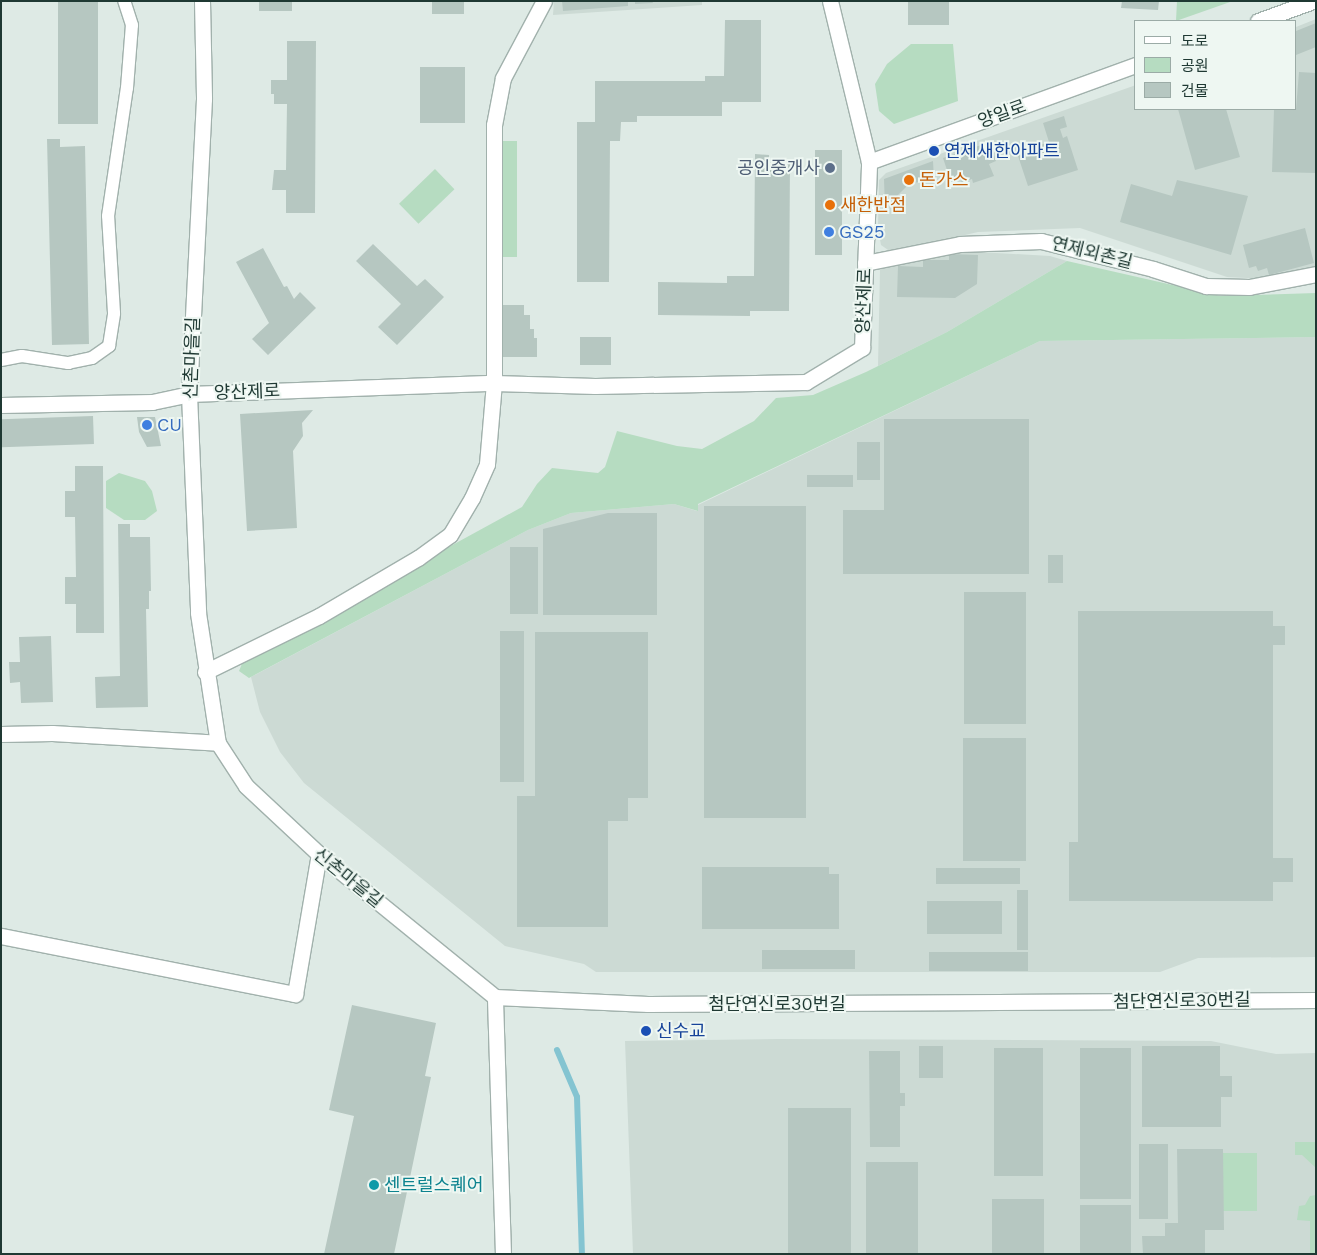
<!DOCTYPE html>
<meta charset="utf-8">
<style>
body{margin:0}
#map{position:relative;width:1317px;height:1255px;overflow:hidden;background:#deeae5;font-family:"Work Sans","Noto Sans KR",sans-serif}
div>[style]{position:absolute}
.built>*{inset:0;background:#ccdad4}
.green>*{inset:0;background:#b6dcc1;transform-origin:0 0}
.stream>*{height:6px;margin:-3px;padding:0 3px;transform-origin:3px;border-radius:3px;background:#84c4d1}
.building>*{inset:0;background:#b6c7c1;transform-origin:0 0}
.roads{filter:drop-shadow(1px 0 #a1b1ac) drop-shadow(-1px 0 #a1b1ac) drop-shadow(0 1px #a1b1ac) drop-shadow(0 -1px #a1b1ac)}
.service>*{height:12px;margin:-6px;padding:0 6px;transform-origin:6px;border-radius:6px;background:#fff}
.minor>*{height:15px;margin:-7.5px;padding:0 7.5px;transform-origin:7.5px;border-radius:7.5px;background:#fff}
.dots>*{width:14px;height:14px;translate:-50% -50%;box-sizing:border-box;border:2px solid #eef7f2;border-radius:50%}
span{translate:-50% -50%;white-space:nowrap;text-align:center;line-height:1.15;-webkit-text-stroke:4px #eef7f2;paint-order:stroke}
.street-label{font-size:18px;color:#1f3933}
.transit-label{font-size:18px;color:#164399}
.left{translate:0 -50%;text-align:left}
.service-label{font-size:18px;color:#4e5e75}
.right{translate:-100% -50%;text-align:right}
.food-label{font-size:18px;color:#c56008}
.shop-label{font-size:18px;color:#366cbe}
.culture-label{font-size:18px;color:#0d838f}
.frame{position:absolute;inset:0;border:2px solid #1f3933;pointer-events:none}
.legend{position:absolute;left:1134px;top:20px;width:162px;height:90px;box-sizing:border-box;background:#eef7f2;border:1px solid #9baba6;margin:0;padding:6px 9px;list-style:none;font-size:15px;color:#1f3933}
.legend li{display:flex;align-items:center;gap:10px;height:25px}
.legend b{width:25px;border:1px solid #9baba6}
</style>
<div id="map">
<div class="built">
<i style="clip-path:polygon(554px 1px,702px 1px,702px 5px,553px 15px)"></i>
<i style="clip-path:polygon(1316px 19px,1316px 266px,1267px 279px,1227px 277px,1080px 228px,978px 232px,891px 252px,881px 245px,878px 228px,879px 180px,886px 173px,1136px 85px,1136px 109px,1296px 109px,1296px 27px)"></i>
<i style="clip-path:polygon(961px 251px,1050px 256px,1067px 261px,947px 332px,878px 366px,880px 270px,887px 265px)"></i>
<i style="clip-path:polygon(1316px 337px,1316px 957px,1198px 958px,1160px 972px,596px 972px,584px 964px,505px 946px,304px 783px,280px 752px,260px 712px,251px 677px,528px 530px,571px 513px,674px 504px,697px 511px,698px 505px,1040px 341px)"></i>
<i style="clip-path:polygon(778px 1039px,1211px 1041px,1276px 1054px,1316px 1053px,1316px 1254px,633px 1254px,625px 1041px)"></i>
</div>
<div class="green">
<i style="clip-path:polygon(1177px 1px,1233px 1px,1176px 21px)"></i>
<i style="clip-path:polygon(911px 44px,953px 44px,958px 101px,894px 124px,879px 111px,875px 84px,887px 64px)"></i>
<i style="left:503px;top:141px;width:14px;height:116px"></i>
<i style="left:435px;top:169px;width:28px;height:50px;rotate:46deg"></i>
<i style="clip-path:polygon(1067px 261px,1221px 296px,1316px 293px,1316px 337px,1040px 341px,698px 504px,698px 511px,674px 504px,571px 513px,528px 530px,249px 678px,239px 671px,244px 659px,522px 507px,537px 484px,552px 468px,598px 473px,605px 467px,617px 431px,677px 446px,702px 449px,754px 421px,776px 398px,813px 395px,866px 372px,947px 332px)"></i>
<i style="clip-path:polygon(119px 473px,145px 481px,152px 491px,157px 511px,145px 520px,124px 520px,106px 508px,106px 481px)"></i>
<i style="clip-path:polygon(1295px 1142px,1316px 1142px,1316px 1168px,1302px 1155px,1295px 1155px)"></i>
<i style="left:1223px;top:1153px;width:34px;height:58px"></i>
<i style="clip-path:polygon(1316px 1195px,1316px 1254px,1310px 1254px,1310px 1221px,1297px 1220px,1299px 1206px,1305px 1205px,1310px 1196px)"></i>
</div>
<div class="stream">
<i style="left:557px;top:1050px;width:51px;rotate:66.9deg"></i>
<i style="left:577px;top:1097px;width:157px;rotate:88.2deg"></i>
</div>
<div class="building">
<i style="left:58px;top:1px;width:40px;height:123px"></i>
<i style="left:259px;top:1px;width:33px;height:10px"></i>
<i style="left:432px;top:1px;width:32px;height:13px"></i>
<i style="clip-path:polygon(562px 1px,628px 1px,628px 6px,563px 11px)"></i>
<i style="clip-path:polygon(635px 1px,652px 1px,653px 3px,635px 4px)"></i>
<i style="left:908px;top:1px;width:41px;height:24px"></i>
<i style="clip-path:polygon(1122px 1px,1159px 1px,1158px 10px,1121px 8px)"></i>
<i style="clip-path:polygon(725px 20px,761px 20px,761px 102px,722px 102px,722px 116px,637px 116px,637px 122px,621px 122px,620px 141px,610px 141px,609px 282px,577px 282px,577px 122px,595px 122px,595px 81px,705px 81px,705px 76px,724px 76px)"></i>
<i style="clip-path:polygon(1316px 23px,1316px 47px,1296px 55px,1296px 31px)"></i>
<i style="clip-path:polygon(287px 41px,316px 41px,315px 213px,286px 213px,286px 190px,272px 190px,274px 170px,286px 170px,287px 104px,274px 104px,274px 94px,271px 94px,271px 80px,287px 80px)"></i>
<i style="left:465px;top:67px;width:56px;height:45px;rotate:90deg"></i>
<i style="clip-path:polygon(1299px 72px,1316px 73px,1316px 173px,1272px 172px,1274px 109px,1296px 109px)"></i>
<i style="clip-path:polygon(1178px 109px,1226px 109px,1240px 157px,1195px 170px)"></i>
<i style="clip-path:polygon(1064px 116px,1067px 127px,1060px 129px,1063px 138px,1067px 136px,1078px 170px,1028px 186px,1017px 153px,1049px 142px,1043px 123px)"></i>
<i style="clip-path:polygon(47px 139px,60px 139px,60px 147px,85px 146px,89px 344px,52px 345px)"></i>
<i style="clip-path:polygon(990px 142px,996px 161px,989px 164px,994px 176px,973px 183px,972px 179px,962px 183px,959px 176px,950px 179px,943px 158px)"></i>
<i style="left:815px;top:150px;width:27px;height:105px"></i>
<i style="clip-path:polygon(755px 154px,769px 155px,769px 162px,790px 162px,789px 311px,750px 311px,750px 316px,658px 315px,658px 282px,727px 283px,727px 276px,754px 276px)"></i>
<i style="clip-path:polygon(933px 161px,934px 179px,909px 184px,885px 208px,884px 179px)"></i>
<i style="clip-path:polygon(1177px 180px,1248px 196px,1231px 255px,1120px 222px,1131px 184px,1172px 196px)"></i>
<i style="clip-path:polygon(1305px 228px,1314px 263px,1269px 275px,1267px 268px,1258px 271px,1256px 266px,1249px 268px,1243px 245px)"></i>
<i style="clip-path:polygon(373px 244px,417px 286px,425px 279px,444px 297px,397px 345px,378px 327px,401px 304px,356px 261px)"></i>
<i style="clip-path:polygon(263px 248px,284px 287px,287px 286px,294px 299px,300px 292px,316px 308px,268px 355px,252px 339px,269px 323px,236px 262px)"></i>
<i style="clip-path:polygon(949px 254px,978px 255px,977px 284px,955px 298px,897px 297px,898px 266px,923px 267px,923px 260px,949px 260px)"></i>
<i style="clip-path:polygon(503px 305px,524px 305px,524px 315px,530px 315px,530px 329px,534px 329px,534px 338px,537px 338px,537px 357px,503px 357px)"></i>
<i style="left:611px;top:337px;width:28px;height:31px;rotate:90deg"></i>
<i style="clip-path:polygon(313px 410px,302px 423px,303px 436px,293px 451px,297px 528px,247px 531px,240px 414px)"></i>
<i style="left:93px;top:416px;width:28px;height:92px;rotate:88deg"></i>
<i style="clip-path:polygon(137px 417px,155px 417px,161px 446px,147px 447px,139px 432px)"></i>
<i style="clip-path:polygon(884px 419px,1029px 419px,1029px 574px,843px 574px,843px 510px,884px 510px)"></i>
<i style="left:857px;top:442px;width:23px;height:38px"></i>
<i style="clip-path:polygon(75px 466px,103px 466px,104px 633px,76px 633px,76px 604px,65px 604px,65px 577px,76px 577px,75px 517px,65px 517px,65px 491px,75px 491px)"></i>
<i style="left:807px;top:475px;width:46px;height:12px"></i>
<i style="left:704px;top:506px;width:102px;height:312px"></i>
<i style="clip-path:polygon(608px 513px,657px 513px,657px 615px,543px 615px,543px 529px)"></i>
<i style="clip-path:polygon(118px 524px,130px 524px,130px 537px,150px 537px,151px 591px,149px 591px,149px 609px,146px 609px,148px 707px,96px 708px,95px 677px,120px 676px)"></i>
<i style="left:510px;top:547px;width:28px;height:67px"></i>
<i style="left:1048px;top:555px;width:15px;height:28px"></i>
<i style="left:964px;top:592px;width:62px;height:132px"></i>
<i style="clip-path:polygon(1078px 611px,1273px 611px,1273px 626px,1285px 626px,1285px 645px,1273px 645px,1273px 858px,1293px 858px,1293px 882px,1273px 882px,1273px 901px,1069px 901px,1069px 842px,1078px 842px)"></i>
<i style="left:500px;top:631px;width:24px;height:151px"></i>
<i style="clip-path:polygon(535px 632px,648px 632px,648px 798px,628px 798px,628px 821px,608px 821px,608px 927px,517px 927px,517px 796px,535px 796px)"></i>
<i style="clip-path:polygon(51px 636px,53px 702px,21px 703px,20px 682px,10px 683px,9px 662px,20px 662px,19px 637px)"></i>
<i style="left:963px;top:738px;width:63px;height:123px"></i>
<i style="clip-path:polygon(702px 867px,829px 867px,829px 874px,839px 874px,839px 929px,702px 929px)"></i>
<i style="left:936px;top:868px;width:84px;height:16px"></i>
<i style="left:1017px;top:890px;width:11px;height:60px"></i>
<i style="left:927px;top:901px;width:75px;height:33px"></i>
<i style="left:762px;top:950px;width:93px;height:19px"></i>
<i style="left:929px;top:952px;width:99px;height:19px"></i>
<i style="clip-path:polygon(352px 1005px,436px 1023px,425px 1076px,431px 1077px,394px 1254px,324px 1254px,354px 1116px,329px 1110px)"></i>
<i style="left:919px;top:1046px;width:24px;height:32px"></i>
<i style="clip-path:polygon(1142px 1046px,1220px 1046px,1220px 1076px,1232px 1076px,1232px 1097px,1221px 1097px,1221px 1127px,1142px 1127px)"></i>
<i style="left:1043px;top:1048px;width:128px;height:49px;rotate:90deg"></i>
<i style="left:1080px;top:1048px;width:51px;height:151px"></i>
<i style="clip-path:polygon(869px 1051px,900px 1051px,900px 1093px,905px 1093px,905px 1106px,900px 1106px,900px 1147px,870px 1147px)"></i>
<i style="left:788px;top:1108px;width:63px;height:146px"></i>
<i style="left:1139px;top:1144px;width:29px;height:75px"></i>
<i style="clip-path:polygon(1177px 1149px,1223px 1149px,1224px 1230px,1205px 1230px,1205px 1254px,1143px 1254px,1142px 1236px,1165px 1236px,1165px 1223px,1178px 1223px)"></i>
<i style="left:866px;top:1162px;width:52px;height:92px"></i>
<i style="left:992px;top:1199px;width:52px;height:55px"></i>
<i style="left:1080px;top:1205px;width:51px;height:49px"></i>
</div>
<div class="roads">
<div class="service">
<i style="left:1px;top:360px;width:21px;rotate:-11deg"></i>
<i style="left:22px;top:356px;width:47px;rotate:8.7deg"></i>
<i style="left:68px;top:363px;width:25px;rotate:-12deg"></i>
<i style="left:92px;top:358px;width:21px;rotate:-35deg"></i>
<i style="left:109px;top:346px;width:33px;rotate:-81deg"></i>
<i style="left:114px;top:313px;width:97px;rotate:-93.5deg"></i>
<i style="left:108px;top:216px;width:129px;rotate:-81.6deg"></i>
<i style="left:127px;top:88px;width:63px;rotate:-85.5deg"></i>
<i style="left:132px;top:25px;width:25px;rotate:-108deg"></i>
</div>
<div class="minor">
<i style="left:202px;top:1px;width:98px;rotate:88.8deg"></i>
<i style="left:204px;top:99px;width:295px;rotate:92.9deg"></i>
<i style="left:189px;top:394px;width:219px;rotate:87.6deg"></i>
<i style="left:198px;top:613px;width:132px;rotate:81.3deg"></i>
<i style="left:218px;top:743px;width:51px;rotate:56.9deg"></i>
<i style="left:246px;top:786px;width:100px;rotate:43deg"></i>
<i style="left:319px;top:854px;width:227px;rotate:39.1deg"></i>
<i style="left:1258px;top:21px;width:59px;rotate:-20deg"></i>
<i style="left:869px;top:162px;width:284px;rotate:-20deg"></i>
<i style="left:865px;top:263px;width:97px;rotate:-11.3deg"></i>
<i style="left:960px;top:244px;width:81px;rotate:-2.1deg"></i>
<i style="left:1041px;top:241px;width:115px;rotate:14deg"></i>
<i style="left:1153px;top:269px;width:56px;rotate:17.8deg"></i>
<i style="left:1206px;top:286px;width:43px;rotate:1.3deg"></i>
<i style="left:1249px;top:287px;width:68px;rotate:-11deg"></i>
<i style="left:1px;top:405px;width:151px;rotate:-1.1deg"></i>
<i style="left:152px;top:402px;width:38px;rotate:-12deg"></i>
<i style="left:189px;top:394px;width:305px;rotate:-2.1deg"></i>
<i style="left:494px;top:383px;width:101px;rotate:1.7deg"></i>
<i style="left:595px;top:386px;width:211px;rotate:-1.1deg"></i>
<i style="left:806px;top:382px;width:66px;rotate:-31.3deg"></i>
<i style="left:862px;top:348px;width:186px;rotate:-87.8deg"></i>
<i style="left:869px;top:162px;width:166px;rotate:-103.6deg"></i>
<i style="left:205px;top:672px;width:127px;rotate:-26.2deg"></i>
<i style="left:319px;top:616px;width:115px;rotate:-30.4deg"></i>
<i style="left:418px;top:558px;width:39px;rotate:-36deg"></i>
<i style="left:450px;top:535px;width:43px;rotate:-59.3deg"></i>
<i style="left:472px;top:498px;width:37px;rotate:-66deg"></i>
<i style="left:487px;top:464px;width:81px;rotate:-85.1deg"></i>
<i style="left:494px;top:383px;width:258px;rotate:-90deg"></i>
<i style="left:494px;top:125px;width:48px;rotate:-79.2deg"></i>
<i style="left:503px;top:78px;width:87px;rotate:-62deg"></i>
<i style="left:1px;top:734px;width:51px;rotate:-1.1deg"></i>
<i style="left:52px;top:733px;width:166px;rotate:3.4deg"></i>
<i style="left:1px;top:936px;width:300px;rotate:11.2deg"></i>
<i style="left:295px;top:994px;width:142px;rotate:-80.3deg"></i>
<i style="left:503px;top:1254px;width:257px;rotate:-91.8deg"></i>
<i style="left:495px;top:997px;width:153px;rotate:2.6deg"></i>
<i style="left:648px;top:1004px;width:668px;rotate:-0.34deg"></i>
</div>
</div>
<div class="dots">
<i style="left:934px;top:151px;background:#1a4fb4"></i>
<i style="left:830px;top:168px;background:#5c6f8a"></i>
<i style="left:909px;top:180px;background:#e8710a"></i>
<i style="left:830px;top:205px;background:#e8710a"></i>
<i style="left:829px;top:232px;background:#3f7fe0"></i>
<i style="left:147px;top:425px;background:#3f7fe0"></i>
<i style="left:646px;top:1031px;background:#1a4fb4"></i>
<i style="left:374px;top:1185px;background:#0f9aa8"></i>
</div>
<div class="street-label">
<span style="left:1002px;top:114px;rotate:-20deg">양일로</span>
<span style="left:1092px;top:253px;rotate:14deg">연제외촌길</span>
<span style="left:864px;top:301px;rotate:-88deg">양산제로</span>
<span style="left:192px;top:358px;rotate:-88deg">신촌마을길</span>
<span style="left:247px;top:392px;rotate:-2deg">양산제로</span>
<span style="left:348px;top:878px;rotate:39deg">신촌마을길</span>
<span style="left:1182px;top:1001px;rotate:-1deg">첨단연신로30번길</span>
<span style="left:777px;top:1004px">첨단연신로30번길</span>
</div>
<div class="transit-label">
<span class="left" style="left:944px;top:151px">연제새한아파트</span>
<span class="left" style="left:656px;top:1031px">신수교</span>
</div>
<div class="service-label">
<span class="right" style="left:820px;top:168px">공인중개사</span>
</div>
<div class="food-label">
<span class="left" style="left:919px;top:180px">돈가스</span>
<span class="left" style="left:840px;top:205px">새한반점</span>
</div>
<div class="shop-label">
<span class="left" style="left:839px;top:232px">GS25</span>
<span class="left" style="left:157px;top:425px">CU</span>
</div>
<div class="culture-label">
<span class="left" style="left:384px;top:1185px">센트럴스퀘어</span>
</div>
<div class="frame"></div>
<ul class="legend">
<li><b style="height:6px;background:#fff"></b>도로</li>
<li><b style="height:14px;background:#b6dcc1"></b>공원</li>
<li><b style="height:14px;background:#b6c7c1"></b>건물</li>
</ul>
</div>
